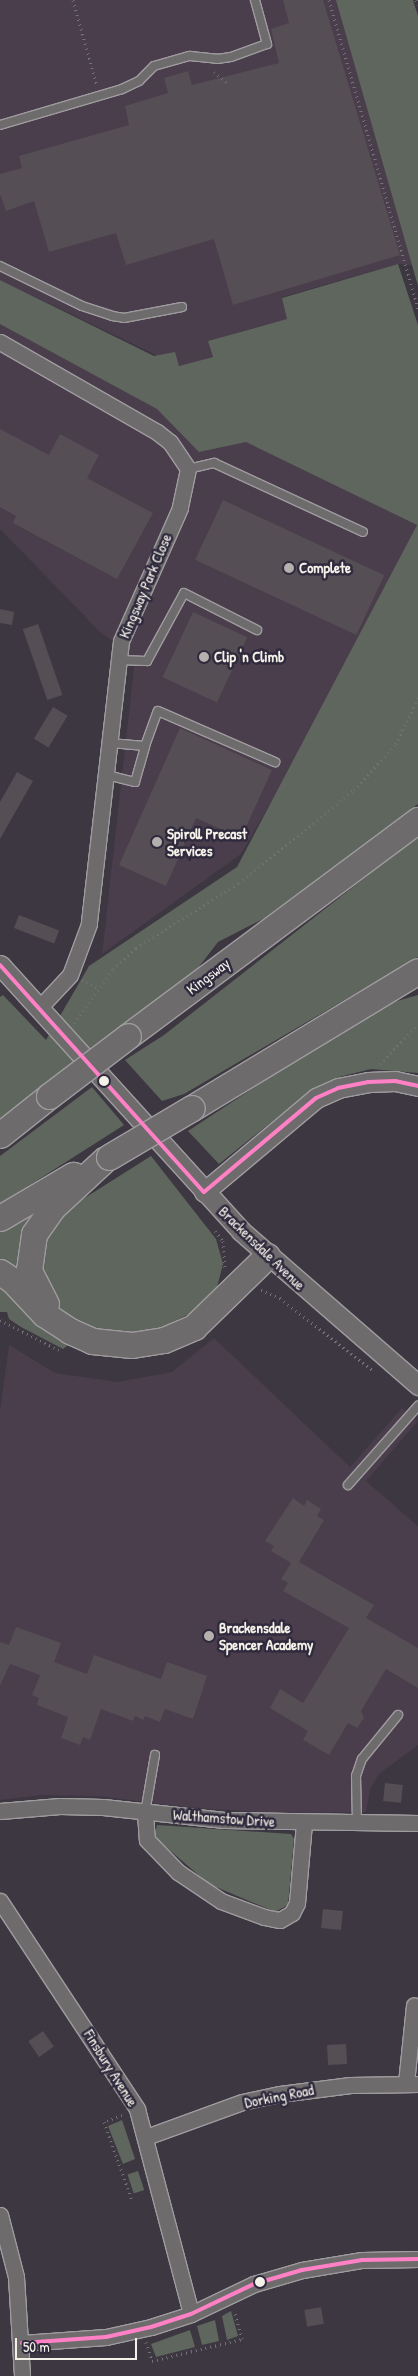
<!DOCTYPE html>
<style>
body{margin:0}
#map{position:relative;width:418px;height:2376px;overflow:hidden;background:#3c3741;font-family:"Patrick Hand",sans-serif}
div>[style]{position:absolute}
.built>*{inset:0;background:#4a3d4c}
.green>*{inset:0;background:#5f665d;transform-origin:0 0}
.building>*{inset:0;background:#554e55;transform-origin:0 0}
.path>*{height:3px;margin-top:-1.5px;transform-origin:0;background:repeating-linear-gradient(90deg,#747276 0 1px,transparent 0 5px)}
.roads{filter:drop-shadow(1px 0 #9f9c9f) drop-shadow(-1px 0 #9f9c9f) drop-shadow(0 1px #9f9c9f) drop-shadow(0 -1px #9f9c9f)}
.service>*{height:8px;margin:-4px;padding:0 4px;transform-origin:4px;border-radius:4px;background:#6e6b6d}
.minor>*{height:15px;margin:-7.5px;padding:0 7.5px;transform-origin:7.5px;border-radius:7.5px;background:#6e6b6d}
.tertiary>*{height:19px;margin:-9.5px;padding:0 9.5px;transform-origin:9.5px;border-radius:9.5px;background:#6e6b6d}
.trunk>*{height:25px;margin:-12.5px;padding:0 12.5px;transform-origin:12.5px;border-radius:12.5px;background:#6e6b6d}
.bridges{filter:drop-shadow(1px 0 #9f9c9f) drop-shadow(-1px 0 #9f9c9f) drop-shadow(0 1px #9f9c9f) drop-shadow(0 -1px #9f9c9f)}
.trunk-bridge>*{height:25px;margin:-12.5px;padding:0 12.5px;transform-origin:12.5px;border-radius:12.5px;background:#6e6b6d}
.bus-1>*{height:4px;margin:-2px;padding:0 2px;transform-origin:2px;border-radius:2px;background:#ff80c5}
.dots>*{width:14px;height:14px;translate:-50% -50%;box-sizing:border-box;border:2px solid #2f2a3d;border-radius:50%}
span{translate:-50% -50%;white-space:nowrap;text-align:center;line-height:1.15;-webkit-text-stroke:5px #2f2a3d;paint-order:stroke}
.poi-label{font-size:15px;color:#f4f1e8;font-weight:700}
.left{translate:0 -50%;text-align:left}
.street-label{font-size:15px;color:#f4f1e8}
.scale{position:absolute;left:15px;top:2338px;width:122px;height:22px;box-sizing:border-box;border:2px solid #f4f1e8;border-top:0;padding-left:6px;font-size:15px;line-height:18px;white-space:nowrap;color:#f4f1e8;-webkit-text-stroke:4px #2f2a3d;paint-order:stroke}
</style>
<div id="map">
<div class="built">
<i style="clip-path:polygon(0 0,384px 0,418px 266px,398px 264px,282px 297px,288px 319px,208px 341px,213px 357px,179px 366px,0 280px)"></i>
<i style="clip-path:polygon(0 317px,417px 525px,295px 761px,241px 854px,102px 954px,135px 659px,99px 631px,0 529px)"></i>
<i style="clip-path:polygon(214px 1338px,350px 1467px,402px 1408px,418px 1421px,366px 1481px,418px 1526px,418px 1745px,379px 1774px,370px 1789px,366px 1812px,281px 1813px,192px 1808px,98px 1796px,43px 1795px,0 1800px,0 1411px,9px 1345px,55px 1373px,118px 1382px,172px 1372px)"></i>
</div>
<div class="green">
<i style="clip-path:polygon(336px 0,413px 0,418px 16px,418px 286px)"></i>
<i style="clip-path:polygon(398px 264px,418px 325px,418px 804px,263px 919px,218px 942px,184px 986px,0 1123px,0 997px,3px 995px,46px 1040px,89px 966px,237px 867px,417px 525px,246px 442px,199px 452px,157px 409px,0 324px,0 280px,154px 356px,175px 352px,179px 366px,213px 357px,208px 341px,287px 319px,282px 298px)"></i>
<i style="clip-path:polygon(418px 836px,418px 957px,184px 1094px,162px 1101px,125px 1060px,164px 1035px)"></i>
<i style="clip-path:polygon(418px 995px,418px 1073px,371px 1069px,339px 1077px,295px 1103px,219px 1164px,188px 1131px,376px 1007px)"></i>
<i style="clip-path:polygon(92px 1087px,124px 1125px,0 1204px,0 1156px)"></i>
<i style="clip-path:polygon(151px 1156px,216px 1239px,223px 1264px,216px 1291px,191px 1313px,157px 1330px,129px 1335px,94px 1328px,63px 1312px,37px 1277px,38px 1240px,53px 1218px)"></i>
<i style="clip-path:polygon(42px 1205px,23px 1272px,0 1264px,0 1229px)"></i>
<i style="clip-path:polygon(0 1279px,71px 1343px,63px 1349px,21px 1327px,9px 1319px,7px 1312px,0 1312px)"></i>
<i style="clip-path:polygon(157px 1825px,291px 1834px,294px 1839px,288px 1905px,275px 1912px,209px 1884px,159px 1841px,155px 1834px)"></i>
<i style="clip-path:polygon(122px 2120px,135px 2159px,123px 2164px,108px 2126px)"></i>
<i style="left:138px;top:2171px;width:20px;height:11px;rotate:72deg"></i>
<i style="clip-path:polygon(231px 2311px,238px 2336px,227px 2340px,222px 2316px)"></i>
<i style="clip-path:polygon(215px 2320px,219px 2341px,202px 2345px,197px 2326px)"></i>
<i style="clip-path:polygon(190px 2330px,195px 2347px,156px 2357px,151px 2344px)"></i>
</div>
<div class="building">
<i style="clip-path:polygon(283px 0,323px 0,400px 255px,233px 305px,214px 239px,126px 265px,116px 233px,49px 252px,34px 201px,6px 211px,0 194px,0 174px,22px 168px,19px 156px,129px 125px,125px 106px,168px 93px,164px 78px,188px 71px,192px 85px,279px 63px,271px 29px,289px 23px)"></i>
<i style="clip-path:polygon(0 429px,49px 455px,60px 434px,99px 455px,87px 478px,153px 513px,117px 579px,13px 523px,16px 516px,0 507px)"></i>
<i style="left:223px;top:500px;width:178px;height:66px;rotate:25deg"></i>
<i style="clip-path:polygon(0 609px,14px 612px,12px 625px,0 623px)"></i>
<i style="left:193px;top:612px;width:60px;height:72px;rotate:25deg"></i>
<i style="left:38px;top:624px;width:75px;height:16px;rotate:71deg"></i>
<i style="left:53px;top:707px;width:17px;height:37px;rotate:31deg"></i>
<i style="clip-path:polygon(180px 728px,272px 770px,241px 838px,196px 818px,166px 886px,119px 865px)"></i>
<i style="clip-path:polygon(17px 772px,33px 781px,0 839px,0 802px)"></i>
<i style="left:19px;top:915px;width:43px;height:14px;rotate:21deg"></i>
<i style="clip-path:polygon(293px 1498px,304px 1506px,307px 1500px,321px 1509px,317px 1516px,324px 1520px,299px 1562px,374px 1605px,366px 1618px,418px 1648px,418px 1688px,386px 1669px,361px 1711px,364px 1718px,357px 1728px,348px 1723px,329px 1755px,303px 1740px,308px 1731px,270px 1708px,280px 1689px,303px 1703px,349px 1628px,283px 1591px,288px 1583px,281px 1579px,291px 1563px,271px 1551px,274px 1546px,265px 1541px)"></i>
<i style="clip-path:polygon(16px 1627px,61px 1643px,54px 1662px,87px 1674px,94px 1655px,161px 1679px,167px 1662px,207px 1676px,193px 1719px,165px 1709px,160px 1722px,145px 1716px,143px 1720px,135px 1716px,133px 1721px,101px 1709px,90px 1740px,83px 1737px,80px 1745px,61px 1738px,68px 1717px,37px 1705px,39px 1698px,32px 1695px,40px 1675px,10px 1664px,0 1686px,0 1642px,9px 1645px)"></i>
<i style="left:385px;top:1783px;width:18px;height:18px;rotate:6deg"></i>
<i style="left:323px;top:1909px;width:20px;height:19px;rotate:6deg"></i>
<i style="left:43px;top:2031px;width:19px;height:18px;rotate:55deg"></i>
<i style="left:346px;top:2044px;width:20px;height:19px;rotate:87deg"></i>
<i style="left:321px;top:2307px;width:17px;height:17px;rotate:80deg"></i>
</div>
<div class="path">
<i style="left:73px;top:0;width:89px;rotate:74.4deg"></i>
<i style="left:329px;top:0;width:322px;rotate:73.9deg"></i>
<i style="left:416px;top:0;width:5px;rotate:68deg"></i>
<i style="left:214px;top:72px;width:19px;rotate:39deg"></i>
<i style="left:82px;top:980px;width:18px;rotate:27deg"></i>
<i style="left:74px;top:1023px;width:67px;rotate:-54.2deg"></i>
<i style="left:113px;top:969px;width:31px;rotate:-42deg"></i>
<i style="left:136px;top:948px;width:122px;rotate:-32.3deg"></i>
<i style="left:239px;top:883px;width:148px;rotate:-39deg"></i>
<i style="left:354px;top:790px;width:62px;rotate:-47.6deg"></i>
<i style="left:396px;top:744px;width:51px;rotate:-64.4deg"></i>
<i style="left:380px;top:1064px;width:55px;rotate:-46.5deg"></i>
<i style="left:215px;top:1231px;width:13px;rotate:51deg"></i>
<i style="left:223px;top:1241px;width:28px;rotate:86deg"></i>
<i style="left:261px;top:1290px;width:21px;rotate:23deg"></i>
<i style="left:280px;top:1298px;width:117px;rotate:38deg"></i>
<i style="left:0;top:1320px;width:66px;rotate:27deg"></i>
<i style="left:122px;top:2115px;width:19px;rotate:159deg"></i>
<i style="left:104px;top:2122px;width:83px;rotate:70.3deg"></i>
<i style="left:146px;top:2342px;width:20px;rotate:72deg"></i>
<i style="left:152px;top:2361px;width:93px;rotate:-13.7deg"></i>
<i style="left:242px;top:2339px;width:30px;rotate:-105deg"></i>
</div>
<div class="roads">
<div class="service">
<i style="left:0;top:125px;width:127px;rotate:-16.4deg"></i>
<i style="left:122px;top:89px;width:19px;rotate:-25deg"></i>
<i style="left:139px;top:81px;width:21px;rotate:-45deg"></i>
<i style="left:154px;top:66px;width:37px;rotate:-16deg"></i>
<i style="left:190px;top:56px;width:27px;rotate:6deg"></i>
<i style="left:217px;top:59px;width:14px;rotate:-8deg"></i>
<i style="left:231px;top:57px;width:38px;rotate:-20deg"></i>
<i style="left:267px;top:44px;width:46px;rotate:-105.3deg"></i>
<i style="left:0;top:266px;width:91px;rotate:26deg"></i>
<i style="left:82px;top:306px;width:32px;rotate:18deg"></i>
<i style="left:112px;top:316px;width:12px;rotate:9deg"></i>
<i style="left:124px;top:318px;width:59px;rotate:-10.7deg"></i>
<i style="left:188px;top:469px;width:27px;rotate:-13deg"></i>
<i style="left:214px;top:463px;width:164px;rotate:24.8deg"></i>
<i style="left:118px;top:660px;width:29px;rotate:2deg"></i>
<i style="left:147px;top:661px;width:77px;rotate:-61.4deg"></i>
<i style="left:184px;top:593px;width:82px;rotate:26.9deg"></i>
<i style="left:110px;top:743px;width:35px;rotate:5deg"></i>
<i style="left:145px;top:746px;width:37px;rotate:-70deg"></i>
<i style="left:158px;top:711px;width:128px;rotate:23.6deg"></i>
<i style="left:107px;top:775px;width:29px;rotate:14deg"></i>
<i style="left:135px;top:782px;width:37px;rotate:-74deg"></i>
<i style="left:348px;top:1485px;width:106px;rotate:-48.5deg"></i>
<i style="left:145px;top:1813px;width:59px;rotate:-80.2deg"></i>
<i style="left:357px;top:1823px;width:47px;rotate:-91.2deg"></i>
<i style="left:356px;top:1776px;width:18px;rotate:-71deg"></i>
<i style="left:362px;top:1759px;width:57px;rotate:-50.7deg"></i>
</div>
<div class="minor">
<i style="left:0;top:342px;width:181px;rotate:29.8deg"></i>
<i style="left:157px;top:432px;width:16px;rotate:38deg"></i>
<i style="left:170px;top:442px;width:32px;rotate:56deg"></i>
<i style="left:188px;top:469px;width:40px;rotate:102deg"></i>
<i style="left:180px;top:508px;width:145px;rotate:113.9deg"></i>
<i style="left:121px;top:641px;width:285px;rotate:96.5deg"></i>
<i style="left:89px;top:924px;width:54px;rotate:110.4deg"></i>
<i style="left:70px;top:975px;width:45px;rotate:133.2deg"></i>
<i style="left:0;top:1811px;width:60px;rotate:-4.8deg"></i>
<i style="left:60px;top:1806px;width:43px;rotate:1.3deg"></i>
<i style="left:103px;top:1807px;width:122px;rotate:6.1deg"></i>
<i style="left:224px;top:1820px;width:194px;rotate:0.9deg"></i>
<i style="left:145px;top:1813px;width:27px;rotate:86deg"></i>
<i style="left:147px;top:1840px;width:45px;rotate:45.9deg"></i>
<i style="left:178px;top:1872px;width:52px;rotate:34deg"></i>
<i style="left:221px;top:1901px;width:46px;rotate:20.4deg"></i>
<i style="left:264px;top:1917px;width:16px;rotate:11deg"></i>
<i style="left:280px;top:1920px;width:14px;rotate:-30deg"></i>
<i style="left:292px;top:1913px;width:11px;rotate:-63deg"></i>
<i style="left:297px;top:1903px;width:80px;rotate:-85deg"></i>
<i style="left:0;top:1901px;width:249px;rotate:56.6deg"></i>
<i style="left:137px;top:2109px;width:212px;rotate:75.2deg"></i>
<i style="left:406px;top:2083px;width:78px;rotate:-84.1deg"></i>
<i style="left:146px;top:2137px;width:102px;rotate:-20deg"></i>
<i style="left:242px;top:2102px;width:39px;rotate:-12deg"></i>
<i style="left:280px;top:2094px;width:71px;rotate:-7.3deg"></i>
<i style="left:350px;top:2085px;width:68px;rotate:-0.8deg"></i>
<i style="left:0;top:2215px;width:64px;rotate:75.5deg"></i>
<i style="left:16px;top:2277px;width:99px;rotate:86.5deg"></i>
<i style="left:22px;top:2343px;width:84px;rotate:-4.1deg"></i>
<i style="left:106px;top:2337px;width:46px;rotate:-12.5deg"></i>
<i style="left:151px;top:2327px;width:42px;rotate:-18deg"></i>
<i style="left:191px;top:2314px;width:70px;rotate:-25.5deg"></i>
<i style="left:254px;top:2284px;width:50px;rotate:-16.3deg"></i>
<i style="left:302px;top:2270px;width:61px;rotate:-9.5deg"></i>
<i style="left:362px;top:2260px;width:56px;rotate:-1deg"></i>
</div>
<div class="tertiary">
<i style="left:0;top:965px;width:359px;rotate:47.8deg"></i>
<i style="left:241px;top:1231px;width:235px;rotate:41deg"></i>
<i style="left:204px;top:1192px;width:146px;rotate:-40deg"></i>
<i style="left:316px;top:1098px;width:24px;rotate:-24deg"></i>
<i style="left:338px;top:1088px;width:31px;rotate:-11deg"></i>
<i style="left:368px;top:1082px;width:27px;rotate:-2deg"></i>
<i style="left:395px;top:1081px;width:24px;rotate:12deg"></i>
</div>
<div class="trunk">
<i style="left:128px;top:1036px;width:362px;rotate:-36.7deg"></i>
<i style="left:192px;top:1108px;width:264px;rotate:-31.2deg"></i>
<i style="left:0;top:1135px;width:63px;rotate:-38.5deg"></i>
<i style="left:0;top:1218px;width:85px;rotate:-30.5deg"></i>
<i style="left:0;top:1272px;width:14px;rotate:34deg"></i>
<i style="left:12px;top:1280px;width:47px;rotate:46.7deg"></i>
<i style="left:44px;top:1314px;width:31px;rotate:33deg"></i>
<i style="left:70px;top:1331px;width:24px;rotate:24deg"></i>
<i style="left:92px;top:1341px;width:40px;rotate:5.7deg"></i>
<i style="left:132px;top:1345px;width:32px;rotate:-9deg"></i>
<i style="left:164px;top:1340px;width:33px;rotate:-23deg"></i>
<i style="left:194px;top:1327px;width:102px;rotate:-44.2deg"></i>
<i style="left:46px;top:1304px;width:38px;rotate:-117deg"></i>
<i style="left:29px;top:1270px;width:36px;rotate:-82deg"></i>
<i style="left:34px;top:1234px;width:32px;rotate:-55deg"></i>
<i style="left:52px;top:1208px;width:71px;rotate:-42.7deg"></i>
</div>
</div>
<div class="bridges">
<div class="trunk-bridge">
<i style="left:49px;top:1096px;width:99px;rotate:-37.2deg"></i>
<i style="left:109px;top:1157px;width:96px;rotate:-30.6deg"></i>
</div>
</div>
<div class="bus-1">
<i style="left:0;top:965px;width:305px;rotate:48.1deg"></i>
<i style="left:204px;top:1192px;width:146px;rotate:-40deg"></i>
<i style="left:316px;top:1098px;width:24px;rotate:-24deg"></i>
<i style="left:338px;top:1088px;width:31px;rotate:-11deg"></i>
<i style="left:368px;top:1082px;width:27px;rotate:-2deg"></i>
<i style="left:395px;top:1081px;width:24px;rotate:12deg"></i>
<i style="left:22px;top:2343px;width:84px;rotate:-4.1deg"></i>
<i style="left:106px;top:2337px;width:46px;rotate:-12.5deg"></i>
<i style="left:151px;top:2327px;width:42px;rotate:-18deg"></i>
<i style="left:191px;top:2314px;width:70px;rotate:-25.5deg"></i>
<i style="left:254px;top:2284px;width:50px;rotate:-16.3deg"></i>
<i style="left:302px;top:2270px;width:61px;rotate:-9.5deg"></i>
<i style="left:362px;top:2260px;width:56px;rotate:-1deg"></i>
</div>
<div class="dots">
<i style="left:289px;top:568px;background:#b4b0ae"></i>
<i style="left:204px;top:657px;background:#b4b0ae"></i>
<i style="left:157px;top:842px;background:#b4b0ae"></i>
<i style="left:104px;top:1081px;background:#f4f1e8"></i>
<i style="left:209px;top:1636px;background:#b4b0ae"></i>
<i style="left:260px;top:2282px;background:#f4f1e8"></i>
</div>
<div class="poi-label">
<span class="left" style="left:299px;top:568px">Complete</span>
<span class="left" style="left:214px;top:657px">Clip 'n Climb</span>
<span class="left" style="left:167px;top:842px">Spiroll Precast<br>Services</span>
<span class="left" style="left:219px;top:1636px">Brackensdale<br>Spencer Academy</span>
</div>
<div class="street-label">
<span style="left:145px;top:586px;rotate:-67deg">Kingsway Park Close</span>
<span style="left:208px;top:976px;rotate:-37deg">Kingsway</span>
<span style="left:262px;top:1248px;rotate:44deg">Brackensdale Avenue</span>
<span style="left:224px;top:1818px;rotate:4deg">Walthamstow Drive</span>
<span style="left:111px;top:2068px;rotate:58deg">Finsbury Avenue</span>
<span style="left:279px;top:2096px;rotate:-11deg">Dorking Road</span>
</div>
<div class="scale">50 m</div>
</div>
